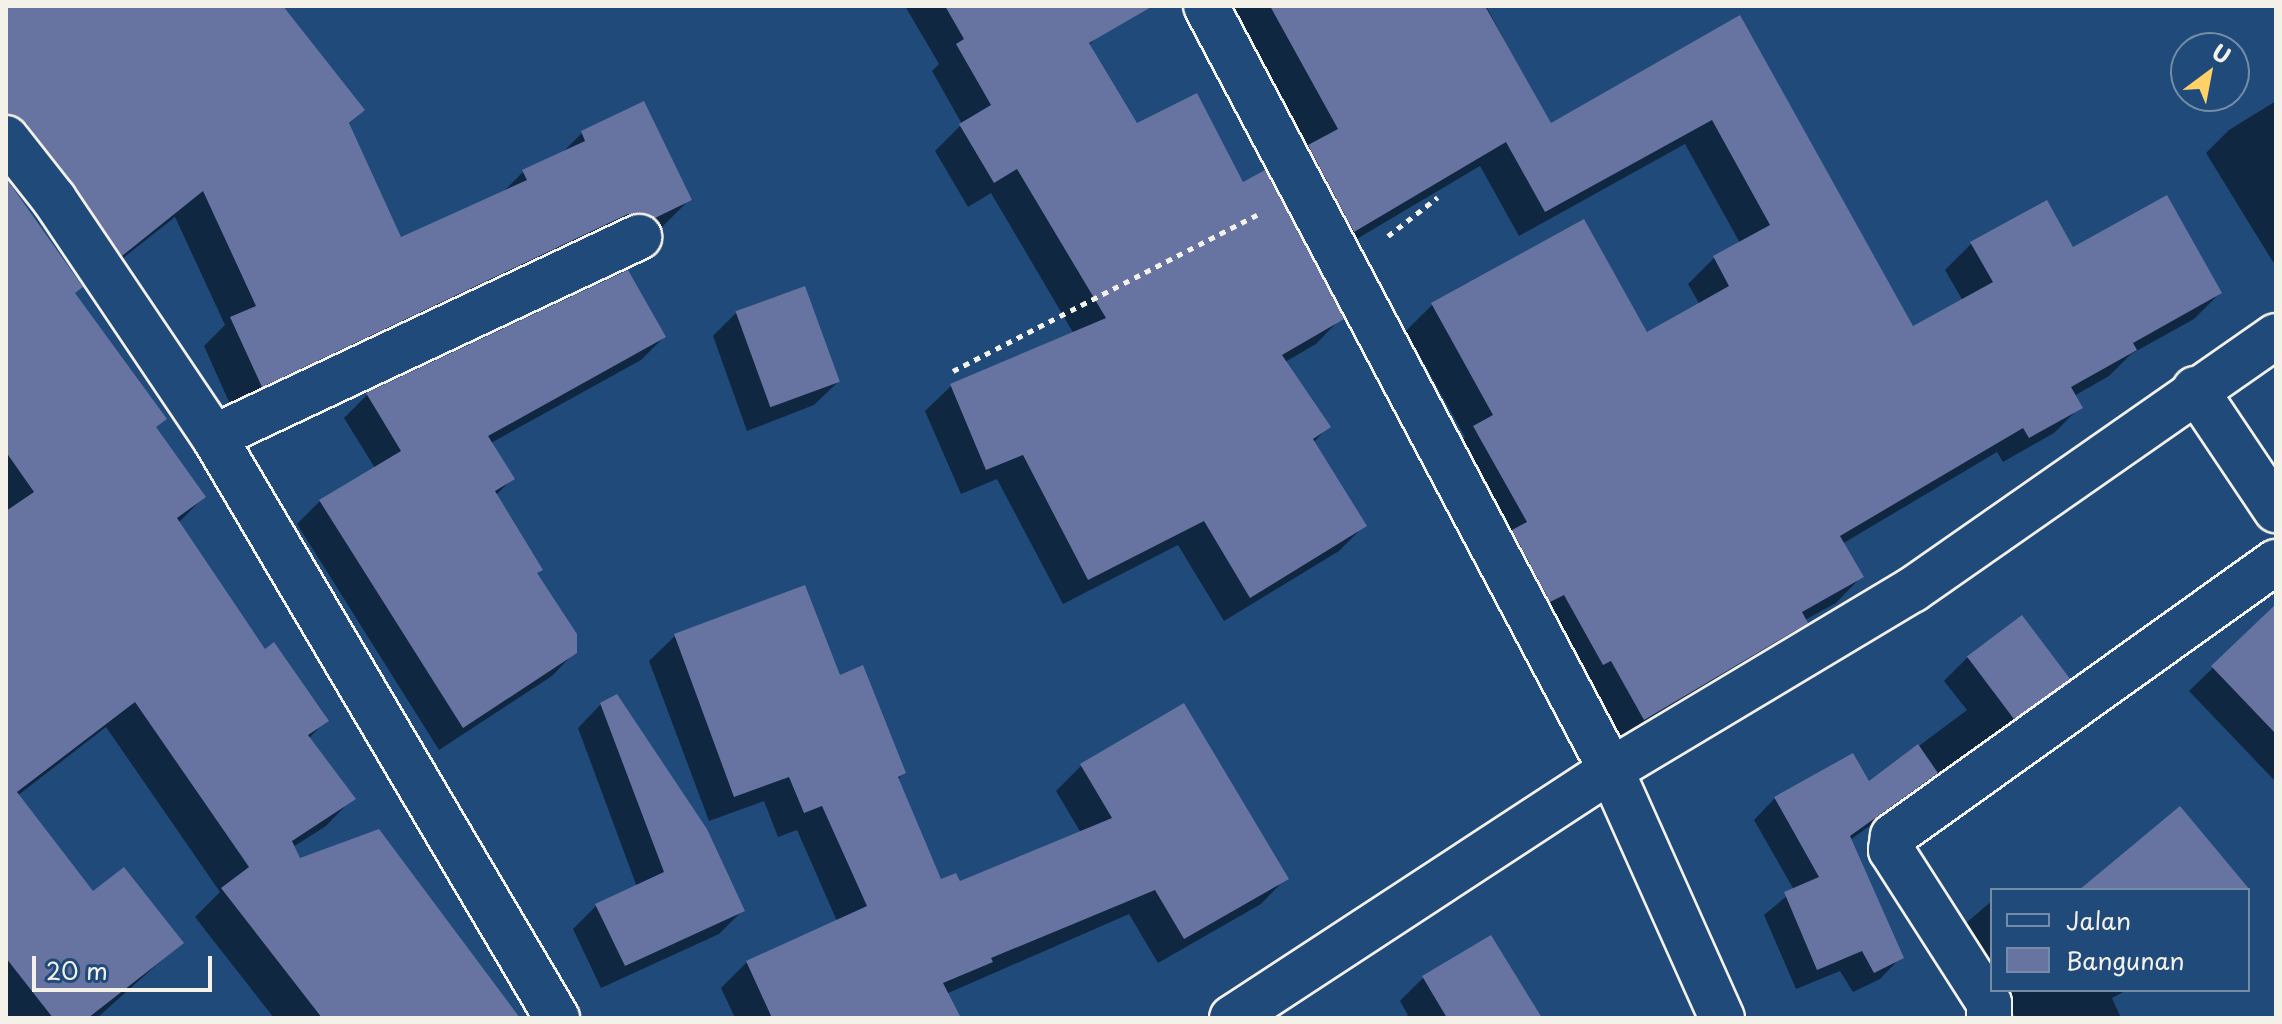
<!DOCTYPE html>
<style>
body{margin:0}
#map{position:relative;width:2282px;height:1024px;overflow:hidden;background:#1f4a7a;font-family:"Playpen Sans",sans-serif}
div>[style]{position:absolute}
.shadow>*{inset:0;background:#0007}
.building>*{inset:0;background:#6773a0;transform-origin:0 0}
.path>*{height:5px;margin-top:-2.5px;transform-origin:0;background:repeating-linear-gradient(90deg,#f4f1e8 0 6px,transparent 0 12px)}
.roads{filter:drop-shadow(2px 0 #f4f1e8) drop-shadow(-2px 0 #f4f1e8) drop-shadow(0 2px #f4f1e8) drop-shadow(0 -2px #f4f1e8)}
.minor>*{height:44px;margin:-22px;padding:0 22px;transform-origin:22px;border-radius:22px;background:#1f4a7a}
span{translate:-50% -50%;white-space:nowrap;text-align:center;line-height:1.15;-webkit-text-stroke:8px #1f4a7a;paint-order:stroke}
.frame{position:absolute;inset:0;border:8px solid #f4f1e8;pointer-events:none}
.legend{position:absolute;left:1990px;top:888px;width:260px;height:104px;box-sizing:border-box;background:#1f4a7a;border:2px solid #748da6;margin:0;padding:10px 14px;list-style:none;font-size:24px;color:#f4f1e8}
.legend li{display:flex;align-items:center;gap:16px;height:40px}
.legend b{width:40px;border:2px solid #748da6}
.north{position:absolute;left:2170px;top:32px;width:80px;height:80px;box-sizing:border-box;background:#1f4a7a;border:2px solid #748da6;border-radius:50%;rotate:32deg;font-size:22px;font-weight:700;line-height:32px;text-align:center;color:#f4f1e8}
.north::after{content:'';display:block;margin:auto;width:28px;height:36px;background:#ffd166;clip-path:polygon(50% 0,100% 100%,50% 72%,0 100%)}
.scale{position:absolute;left:32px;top:956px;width:180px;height:36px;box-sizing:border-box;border:4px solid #f4f1e8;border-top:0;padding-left:10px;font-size:24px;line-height:28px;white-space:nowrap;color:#f4f1e8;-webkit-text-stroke:6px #1f4a7a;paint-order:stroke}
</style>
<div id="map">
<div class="shadow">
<i style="clip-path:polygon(6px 6px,282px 6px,363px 110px,348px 125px,400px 240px,500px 195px,524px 171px,560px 155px,582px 133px,689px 200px,662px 227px,626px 245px,234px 413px,204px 346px,225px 325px,175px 217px,94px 281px,6px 160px)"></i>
<i style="clip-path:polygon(905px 6px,1083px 6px,1099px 35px,1088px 46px,1136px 126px,1242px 185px,1341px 318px,1316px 344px,1285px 362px,1328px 427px,1313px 443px,1364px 526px,1339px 551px,1224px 621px,1178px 545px,1063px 604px,997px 479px,961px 494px,925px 411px,951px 386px,1074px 334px,991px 193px,968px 207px,935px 151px,962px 124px,932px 71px,939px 64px)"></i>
<i style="clip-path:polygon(1230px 6px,1486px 6px,1550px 126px,1739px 18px,1913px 328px,1963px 301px,1945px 270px,1971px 244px,2046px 203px,2073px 249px,2220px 293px,2194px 319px,2131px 354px,2109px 376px,2074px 396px,2080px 407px,2054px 433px,2003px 462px,1997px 452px,1842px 544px,1861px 577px,1836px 603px,1805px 620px,1780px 648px,1618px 744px,1448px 453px,1465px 437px,1406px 331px,1432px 305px,1583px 222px,1646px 334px,1700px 305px,1688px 284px,1714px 258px,1740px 243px,1685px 144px,1519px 236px,1480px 166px,1328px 256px,1284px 173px,1309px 148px)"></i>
<i style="clip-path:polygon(2276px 101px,2276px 260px,2273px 262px,2206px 153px,2229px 130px)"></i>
<i style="clip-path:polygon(6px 180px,154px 429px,204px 497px,178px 523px,264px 652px,326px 721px,308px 739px,353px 798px,326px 826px,293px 847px,299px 860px,519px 1018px,274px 1018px,195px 917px,220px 892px,106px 727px,17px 796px,93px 894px,181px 943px,97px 1018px,6px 1018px)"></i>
<i style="clip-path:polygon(627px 272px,664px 337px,641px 360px,491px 443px,512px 479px,495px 496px,575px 652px,552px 676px,439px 750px,297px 524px,320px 501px,375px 468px,344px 418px,367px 395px)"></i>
<i style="clip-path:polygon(736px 313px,838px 382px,814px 405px,747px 431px,713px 336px)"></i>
<i style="clip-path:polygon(2276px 607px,2276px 778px,2274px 780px,2189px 691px)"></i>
<i style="clip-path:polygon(675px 636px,839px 677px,904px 773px,897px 780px,940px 881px,958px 884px,1081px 833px,1056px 791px,1082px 765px,1286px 878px,1261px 904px,1158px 963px,1129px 914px,946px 994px,959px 1018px,735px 1018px,721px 988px,747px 962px,837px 921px,797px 830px,778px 837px,764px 801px,709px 821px,649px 661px)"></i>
<i style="clip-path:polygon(1968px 657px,2067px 679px,2043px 702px,1850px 840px,1901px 957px,1880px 979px,1853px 992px,1840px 971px,1796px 989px,1764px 915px,1794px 890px,1754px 820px,1775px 798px,1868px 784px,1967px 710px,1944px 681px)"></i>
<i style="clip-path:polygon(601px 704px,743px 910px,719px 934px,601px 988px,573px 929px,596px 906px,637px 887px,578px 728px)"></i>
<i style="clip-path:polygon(1992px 901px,1992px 990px,2127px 990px,2112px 998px,2121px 1018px,2016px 1018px,2005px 1001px,1997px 1007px,1948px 938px)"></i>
<i style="clip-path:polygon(1423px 978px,1539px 1018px,1404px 1018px,1408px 1015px,1400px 1001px)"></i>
</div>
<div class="building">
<i style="clip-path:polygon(6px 6px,283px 6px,365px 110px,349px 123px,401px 237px,527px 180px,522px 170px,585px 141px,581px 131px,644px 101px,692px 200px,655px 218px,628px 214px,262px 387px,230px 317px,256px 306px,203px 191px,122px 256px,26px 123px,6px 114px)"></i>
<i style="clip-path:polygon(945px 6px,1153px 6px,1089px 43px,1137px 123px,1197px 93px,1243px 182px,1265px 170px,1344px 319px,1282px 355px,1331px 427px,1313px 439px,1367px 526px,1250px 598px,1204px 521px,1088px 580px,1023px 455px,986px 470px,950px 384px,1106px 318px,1017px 169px,994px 183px,959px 124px,991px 105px,956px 44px,964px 39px)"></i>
<i style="clip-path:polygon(1270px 6px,1485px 6px,1551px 123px,1740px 15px,1913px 326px,1993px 282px,1970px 242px,2047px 200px,2073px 247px,2167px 195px,2222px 293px,2133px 343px,2137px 350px,2071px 387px,2083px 408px,2029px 438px,2023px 428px,1840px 536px,1864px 577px,1802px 612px,1808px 623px,1644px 720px,1611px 661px,1603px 665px,1564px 595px,1550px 602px,1512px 530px,1527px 522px,1473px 426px,1493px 415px,1431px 303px,1584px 219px,1647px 332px,1729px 286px,1713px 256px,1770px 225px,1712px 120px,1545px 212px,1506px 142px,1354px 232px,1308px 145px,1338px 129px)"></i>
<i style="clip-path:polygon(6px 178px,83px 287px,75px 293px,167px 419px,156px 427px,206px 497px,177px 518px,265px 649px,274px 642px,329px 721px,308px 735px,356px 799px,292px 841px,300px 858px,379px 829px,520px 1018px,322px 1018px,221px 888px,249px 867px,135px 702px,17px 792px,93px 891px,124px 867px,184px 943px,88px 1018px,53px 1018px,6px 958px,6px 511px,34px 492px,6px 452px)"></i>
<i style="clip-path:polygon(628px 270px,666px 337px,488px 436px,515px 479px,495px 491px,543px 570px,537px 573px,577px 634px,577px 653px,463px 728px,319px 500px,401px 451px,366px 393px)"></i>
<i style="left:805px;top:286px;width:102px;height:74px;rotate:70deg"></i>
<i style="clip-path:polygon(805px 585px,840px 675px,863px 665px,906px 773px,898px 777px,941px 879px,956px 873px,960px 881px,1112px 818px,1080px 764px,1184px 703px,1289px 879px,1184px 939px,1155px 890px,991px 958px,993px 962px,943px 983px,961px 1018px,772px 1018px,746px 961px,867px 906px,822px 806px,804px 813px,789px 777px,734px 797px,674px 634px)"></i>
<i style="clip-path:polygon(2276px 604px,2276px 734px,2211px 666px)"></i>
<i style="left:2022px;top:615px;width:80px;height:69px;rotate:53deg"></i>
<i style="clip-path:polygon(617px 694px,707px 829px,745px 911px,625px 966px,595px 904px,664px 872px,600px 703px)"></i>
<i style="clip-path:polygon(1918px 744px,1938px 773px,1850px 836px,1904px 958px,1874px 973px,1862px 951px,1817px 970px,1784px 892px,1819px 877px,1774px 797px,1853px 753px,1869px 781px)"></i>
<i style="clip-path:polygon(2180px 806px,2250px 890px,2079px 890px)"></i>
<i style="clip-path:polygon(1491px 935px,1542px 1018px,1447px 1018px,1422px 976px)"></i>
</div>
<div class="path">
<i style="left:1388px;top:236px;width:63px;rotate:-38deg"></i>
<i style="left:953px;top:371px;width:342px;rotate:-27.2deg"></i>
</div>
<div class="roads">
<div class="minor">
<i style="left:1206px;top:6px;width:865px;rotate:62.07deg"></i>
<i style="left:1611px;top:770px;width:272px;rotate:65.9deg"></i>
<i style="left:6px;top:138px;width:78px;rotate:51.8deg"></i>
<i style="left:54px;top:199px;width:287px;rotate:56.1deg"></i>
<i style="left:214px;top:437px;width:675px;rotate:59.44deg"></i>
<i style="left:2195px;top:389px;width:146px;rotate:56.2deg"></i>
<i style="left:214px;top:437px;width:470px;rotate:-25.2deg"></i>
<i style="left:1232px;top:1018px;width:453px;rotate:-33.2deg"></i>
<i style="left:1611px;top:770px;width:351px;rotate:-30.9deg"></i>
<i style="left:1912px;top:590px;width:444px;rotate:-34.9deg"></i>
<i style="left:1989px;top:1018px;width:15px;rotate:-90deg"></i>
<i style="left:1989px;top:1003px;width:182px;rotate:-122.6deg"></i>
<i style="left:1891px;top:850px;width:14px;rotate:-82deg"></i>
<i style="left:1893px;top:836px;width:471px;rotate:-35.6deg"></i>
</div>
</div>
<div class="frame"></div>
<ul class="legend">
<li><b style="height:10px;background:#1f4a7a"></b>Jalan</li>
<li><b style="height:22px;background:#6773a0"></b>Bangunan</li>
</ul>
<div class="north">U</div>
<div class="scale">20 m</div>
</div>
